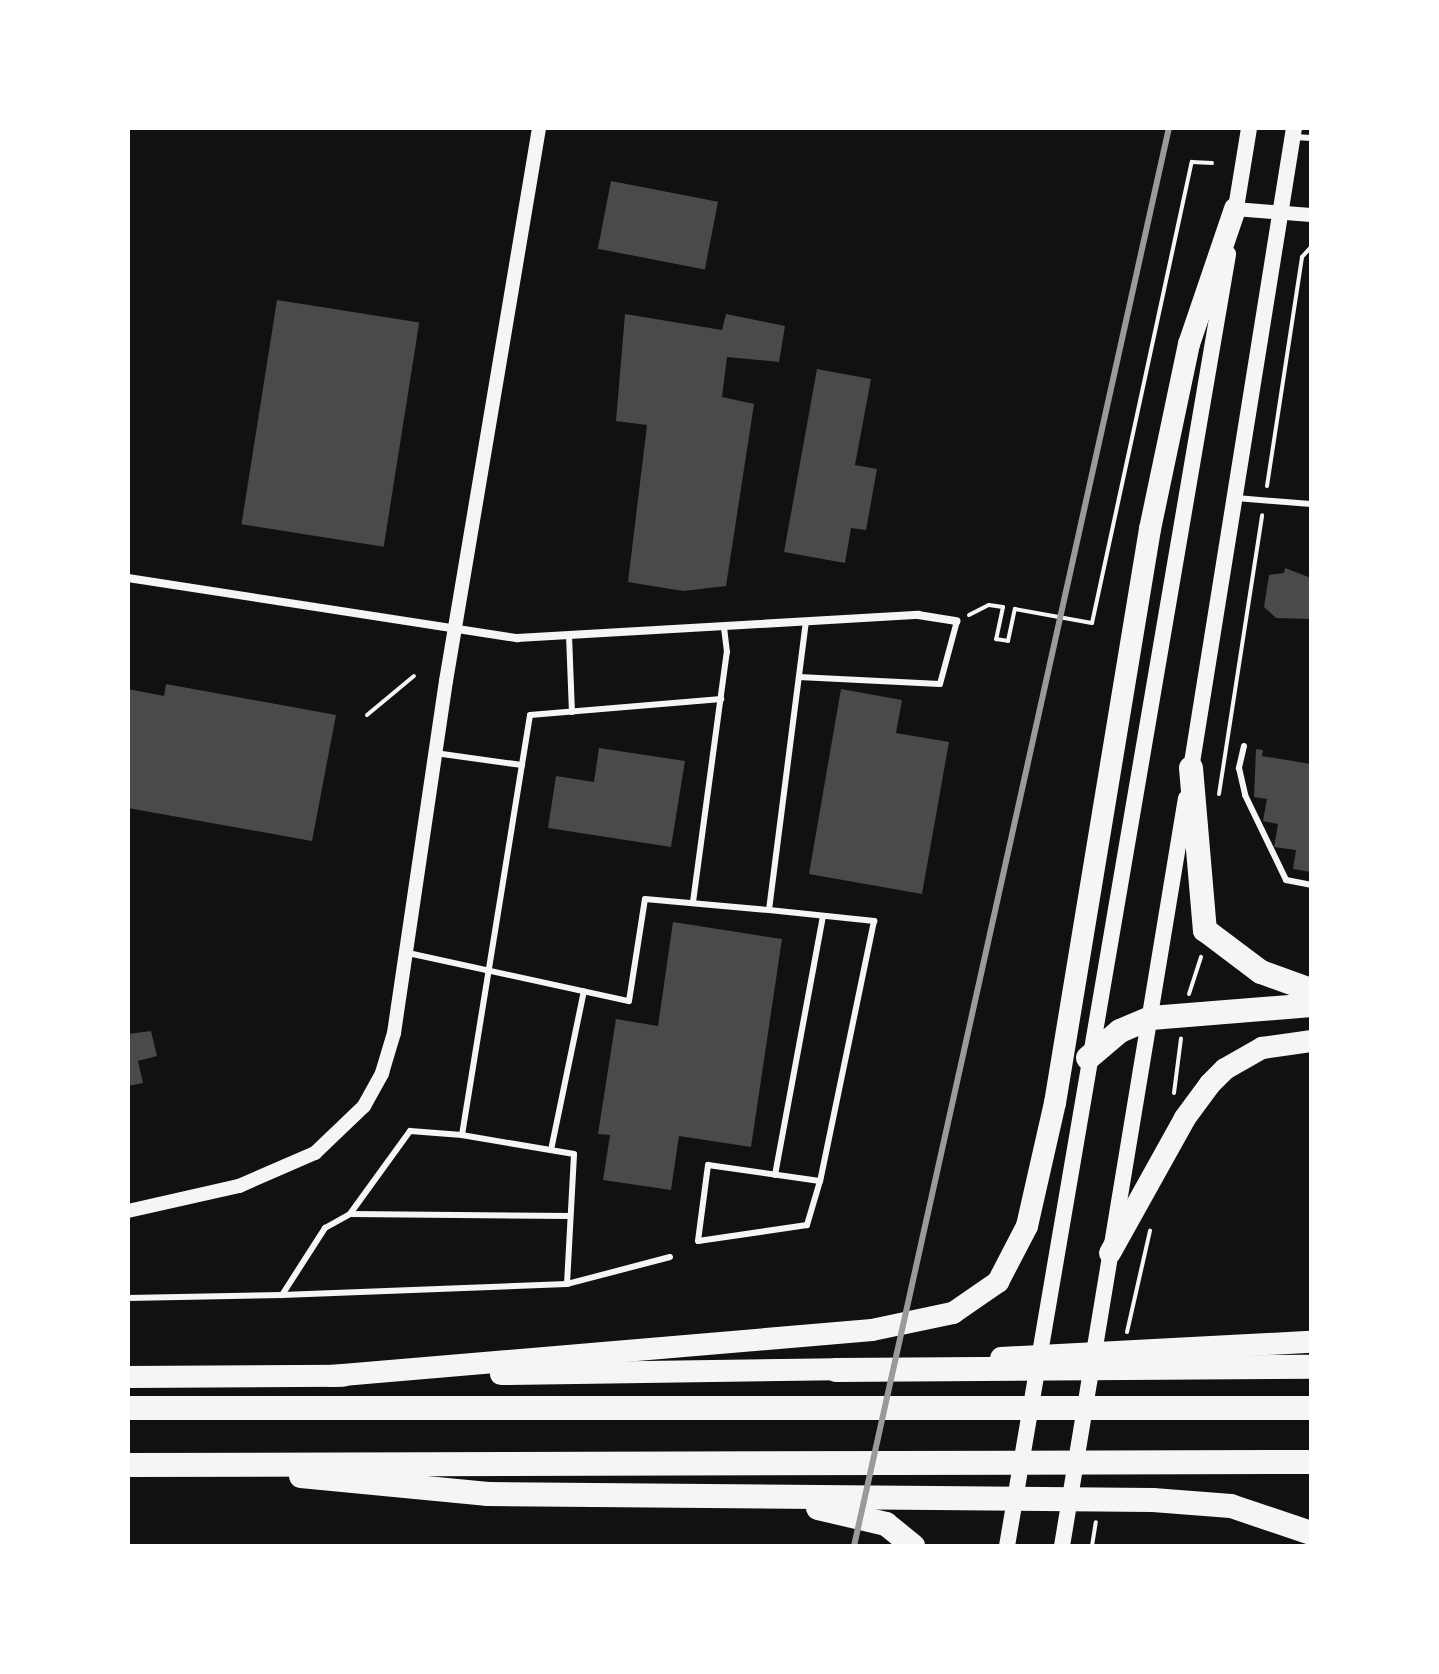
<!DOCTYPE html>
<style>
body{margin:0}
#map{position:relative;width:1439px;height:1674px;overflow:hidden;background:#111;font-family:Arial,sans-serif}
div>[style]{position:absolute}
.building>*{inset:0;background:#4a4a4a;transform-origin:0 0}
.path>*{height:4px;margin:-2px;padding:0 2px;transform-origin:2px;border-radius:2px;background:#f5f5f5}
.service>*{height:6px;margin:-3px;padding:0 3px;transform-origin:3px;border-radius:3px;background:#f5f5f5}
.minor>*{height:8px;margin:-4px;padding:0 4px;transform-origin:4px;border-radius:4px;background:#f5f5f5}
.tertiary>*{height:14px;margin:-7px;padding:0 7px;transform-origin:7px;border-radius:7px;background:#f5f5f5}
.secondary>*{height:16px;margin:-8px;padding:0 8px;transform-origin:8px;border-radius:8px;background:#f5f5f5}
.trunk>*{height:22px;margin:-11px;padding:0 11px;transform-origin:11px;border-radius:11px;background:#f5f5f5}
.motorway>*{height:24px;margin:-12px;padding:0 12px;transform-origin:12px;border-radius:12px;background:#f5f5f5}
.rail>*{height:6px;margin:-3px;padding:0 3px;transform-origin:3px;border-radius:3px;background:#9a9a9a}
span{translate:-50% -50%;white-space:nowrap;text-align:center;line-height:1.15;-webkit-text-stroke:6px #fff;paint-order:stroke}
.frame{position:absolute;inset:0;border:130px solid #fff;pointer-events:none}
</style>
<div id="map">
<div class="building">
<i style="left:611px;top:181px;width:109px;height:69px;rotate:11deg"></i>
<i style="left:277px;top:300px;width:144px;height:227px;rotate:9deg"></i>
<i style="clip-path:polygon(625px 314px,722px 330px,726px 314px,785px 326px,779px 362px,727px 357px,722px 397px,754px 404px,726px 586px,683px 591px,628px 582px,647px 425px,616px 421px)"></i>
<i style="clip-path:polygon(817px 369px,871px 379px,855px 465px,877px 469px,866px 530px,851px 528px,845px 563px,784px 552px)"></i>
<i style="clip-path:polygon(1285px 568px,1311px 578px,1311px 619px,1276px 618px,1264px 607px,1269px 575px,1284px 573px)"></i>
<i style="clip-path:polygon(166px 684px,336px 715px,312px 841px,128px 808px,128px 689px,164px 696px)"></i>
<i style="clip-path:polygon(841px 689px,902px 700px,896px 733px,949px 742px,922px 894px,809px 874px)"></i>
<i style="clip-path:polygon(599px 748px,685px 761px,671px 847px,548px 828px,556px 776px,594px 782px)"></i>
<i style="clip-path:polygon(1256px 749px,1263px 750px,1262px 756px,1311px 764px,1311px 872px,1293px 869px,1296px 850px,1274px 847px,1278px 824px,1263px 821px,1267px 799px,1254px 797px)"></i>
<i style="clip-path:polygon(673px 922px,782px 939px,751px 1147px,679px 1136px,671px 1190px,603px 1180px,610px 1135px,598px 1134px,616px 1019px,658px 1026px)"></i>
<i style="clip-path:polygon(151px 1031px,157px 1056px,138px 1061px,143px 1083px,128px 1086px,128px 1034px)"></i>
</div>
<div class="path">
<i style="left:1267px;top:486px;width:232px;rotate:-81.3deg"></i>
<i style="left:1302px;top:257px;width:13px;rotate:-48deg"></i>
<i style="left:969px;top:615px;width:22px;rotate:-27deg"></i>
<i style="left:989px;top:605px;width:14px;rotate:8deg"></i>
<i style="left:1003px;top:607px;width:33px;rotate:102deg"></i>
<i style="left:996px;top:639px;width:12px;rotate:9deg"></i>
<i style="left:1008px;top:641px;width:33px;rotate:-78deg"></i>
<i style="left:1015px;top:609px;width:78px;rotate:10.3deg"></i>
<i style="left:1092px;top:623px;width:472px;rotate:-77.8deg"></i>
<i style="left:1192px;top:162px;width:20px;rotate:3deg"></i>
<i style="left:367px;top:715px;width:61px;rotate:-39.7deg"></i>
<i style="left:1219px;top:794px;width:282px;rotate:-81.2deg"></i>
<i style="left:1189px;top:994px;width:39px;rotate:-72deg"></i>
<i style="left:1174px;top:1093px;width:55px;rotate:-82.7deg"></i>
<i style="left:1127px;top:1332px;width:104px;rotate:-77.2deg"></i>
<i style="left:1092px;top:1546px;width:24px;rotate:-81deg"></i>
</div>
<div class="service">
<i style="left:1295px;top:137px;width:16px;rotate:4deg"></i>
<i style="left:1236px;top:498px;width:75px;rotate:4.6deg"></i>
<i style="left:806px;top:621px;width:291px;rotate:97.3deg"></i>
<i style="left:769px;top:910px;width:106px;rotate:6deg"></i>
<i style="left:874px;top:921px;width:266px;rotate:101.7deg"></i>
<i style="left:820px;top:1181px;width:46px;rotate:106.5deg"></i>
<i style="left:807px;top:1225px;width:110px;rotate:171.6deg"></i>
<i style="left:698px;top:1241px;width:77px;rotate:-82.5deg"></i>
<i style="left:708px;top:1165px;width:113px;rotate:8.1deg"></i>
<i style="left:569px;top:635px;width:77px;rotate:87.8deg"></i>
<i style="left:799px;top:677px;width:141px;rotate:2.8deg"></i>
<i style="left:940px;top:684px;width:65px;rotate:-74.9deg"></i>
<i style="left:1244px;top:746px;width:23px;rotate:103deg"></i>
<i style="left:1239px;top:768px;width:28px;rotate:77deg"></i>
<i style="left:1245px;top:795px;width:94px;rotate:64.2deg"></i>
<i style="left:1286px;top:880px;width:25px;rotate:11deg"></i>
<i style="left:435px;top:753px;width:88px;rotate:7.9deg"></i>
<i style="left:693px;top:902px;width:252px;rotate:-82.3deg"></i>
<i style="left:727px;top:652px;width:26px;rotate:-97deg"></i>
<i style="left:408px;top:953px;width:226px;rotate:12.3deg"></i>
<i style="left:629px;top:1001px;width:103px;rotate:-81.1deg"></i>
<i style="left:645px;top:899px;width:124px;rotate:5.1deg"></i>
<i style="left:462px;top:1135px;width:52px;rotate:-175.6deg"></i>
<i style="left:410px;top:1131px;width:102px;rotate:125.9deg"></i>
<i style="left:350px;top:1214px;width:220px;rotate:0.5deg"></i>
<i style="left:551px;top:1150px;width:162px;rotate:-78.3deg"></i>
<i style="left:775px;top:1175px;width:263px;rotate:-79.5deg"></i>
<i style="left:670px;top:1257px;width:106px;rotate:165.3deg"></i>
<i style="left:567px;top:1284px;width:130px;rotate:-86.9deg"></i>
<i style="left:574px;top:1154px;width:114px;rotate:-170.4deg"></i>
<i style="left:462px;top:1135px;width:425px;rotate:-80.8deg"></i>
<i style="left:530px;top:715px;width:192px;rotate:-4.8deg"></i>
<i style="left:282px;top:1295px;width:285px;rotate:-2.2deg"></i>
<i style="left:128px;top:1298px;width:154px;rotate:-1.1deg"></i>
<i style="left:282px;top:1295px;width:80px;rotate:-57.3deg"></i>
<i style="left:325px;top:1228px;width:29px;rotate:-29deg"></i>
</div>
<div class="minor">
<i style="left:128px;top:578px;width:394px;rotate:8.8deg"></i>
<i style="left:517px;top:638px;width:402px;rotate:-3.3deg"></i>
<i style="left:918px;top:615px;width:39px;rotate:9deg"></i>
</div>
<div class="tertiary">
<i style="left:1235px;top:209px;width:76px;rotate:4.5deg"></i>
<i style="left:128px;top:1211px;width:114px;rotate:-12.7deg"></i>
<i style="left:239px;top:1186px;width:83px;rotate:-23.5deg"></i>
<i style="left:315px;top:1153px;width:68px;rotate:-43.8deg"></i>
<i style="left:364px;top:1106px;width:38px;rotate:-61deg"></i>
<i style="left:382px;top:1073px;width:42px;rotate:-73.3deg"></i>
<i style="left:394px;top:1033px;width:356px;rotate:-81.6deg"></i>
<i style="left:446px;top:681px;width:561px;rotate:-80.45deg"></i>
</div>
<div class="secondary">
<i style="left:1234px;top:220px;width:93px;rotate:-80.7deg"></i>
<i style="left:1190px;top:775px;width:655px;rotate:-80.87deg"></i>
<i style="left:1007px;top:1546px;width:1311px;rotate:-80.29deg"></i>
<i style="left:1062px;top:1546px;width:758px;rotate:-80.59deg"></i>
</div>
<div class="trunk">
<i style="left:1110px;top:1253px;width:154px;rotate:-60.9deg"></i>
<i style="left:1185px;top:1118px;width:42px;rotate:-53.7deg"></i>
<i style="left:1210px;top:1084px;width:21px;rotate:-45deg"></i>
<i style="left:1225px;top:1069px;width:43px;rotate:-29.6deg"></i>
<i style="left:1262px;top:1048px;width:49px;rotate:-8.1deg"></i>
<i style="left:1001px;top:1358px;width:310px;rotate:-3deg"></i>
<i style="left:501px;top:1374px;width:354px;rotate:-0.8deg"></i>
<i style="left:331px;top:1376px;width:543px;rotate:-4.86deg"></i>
<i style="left:872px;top:1330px;width:83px;rotate:-11.9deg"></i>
<i style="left:953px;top:1313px;width:55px;rotate:-34.6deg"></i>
<i style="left:998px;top:1282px;width:63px;rotate:-62.6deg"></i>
<i style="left:1027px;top:1226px;width:126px;rotate:-77.2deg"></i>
<i style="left:1055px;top:1103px;width:582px;rotate:-80.6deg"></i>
<i style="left:1150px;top:529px;width:189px;rotate:-78.1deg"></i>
<i style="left:1189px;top:344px;width:143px;rotate:-71.2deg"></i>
<i style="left:128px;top:1377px;width:215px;rotate:-0.3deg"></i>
</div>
<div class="motorway">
<i style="left:1191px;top:768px;width:163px;rotate:85.1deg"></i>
<i style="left:1205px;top:930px;width:70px;rotate:36.9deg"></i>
<i style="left:1261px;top:972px;width:53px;rotate:19.8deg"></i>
<i style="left:1088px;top:1058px;width:42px;rotate:-40.2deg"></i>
<i style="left:1120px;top:1031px;width:34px;rotate:-23deg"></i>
<i style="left:1151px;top:1018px;width:161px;rotate:-4.6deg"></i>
<i style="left:836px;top:1370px;width:475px;rotate:-0.4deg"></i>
<i style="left:128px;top:1408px;width:1183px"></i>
<i style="left:128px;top:1465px;width:1183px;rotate:-0.15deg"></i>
<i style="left:301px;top:1476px;width:188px;rotate:5.5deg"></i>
<i style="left:488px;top:1494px;width:665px;rotate:0.52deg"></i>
<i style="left:1153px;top:1500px;width:78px;rotate:4.4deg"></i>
<i style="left:1231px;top:1506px;width:84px;rotate:18.6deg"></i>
<i style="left:818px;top:1508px;width:70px;rotate:13.2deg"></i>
<i style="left:886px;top:1524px;width:35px;rotate:39deg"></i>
</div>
<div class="rail">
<i style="left:854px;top:1546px;width:1453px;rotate:-77.48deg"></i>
</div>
<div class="frame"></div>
</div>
